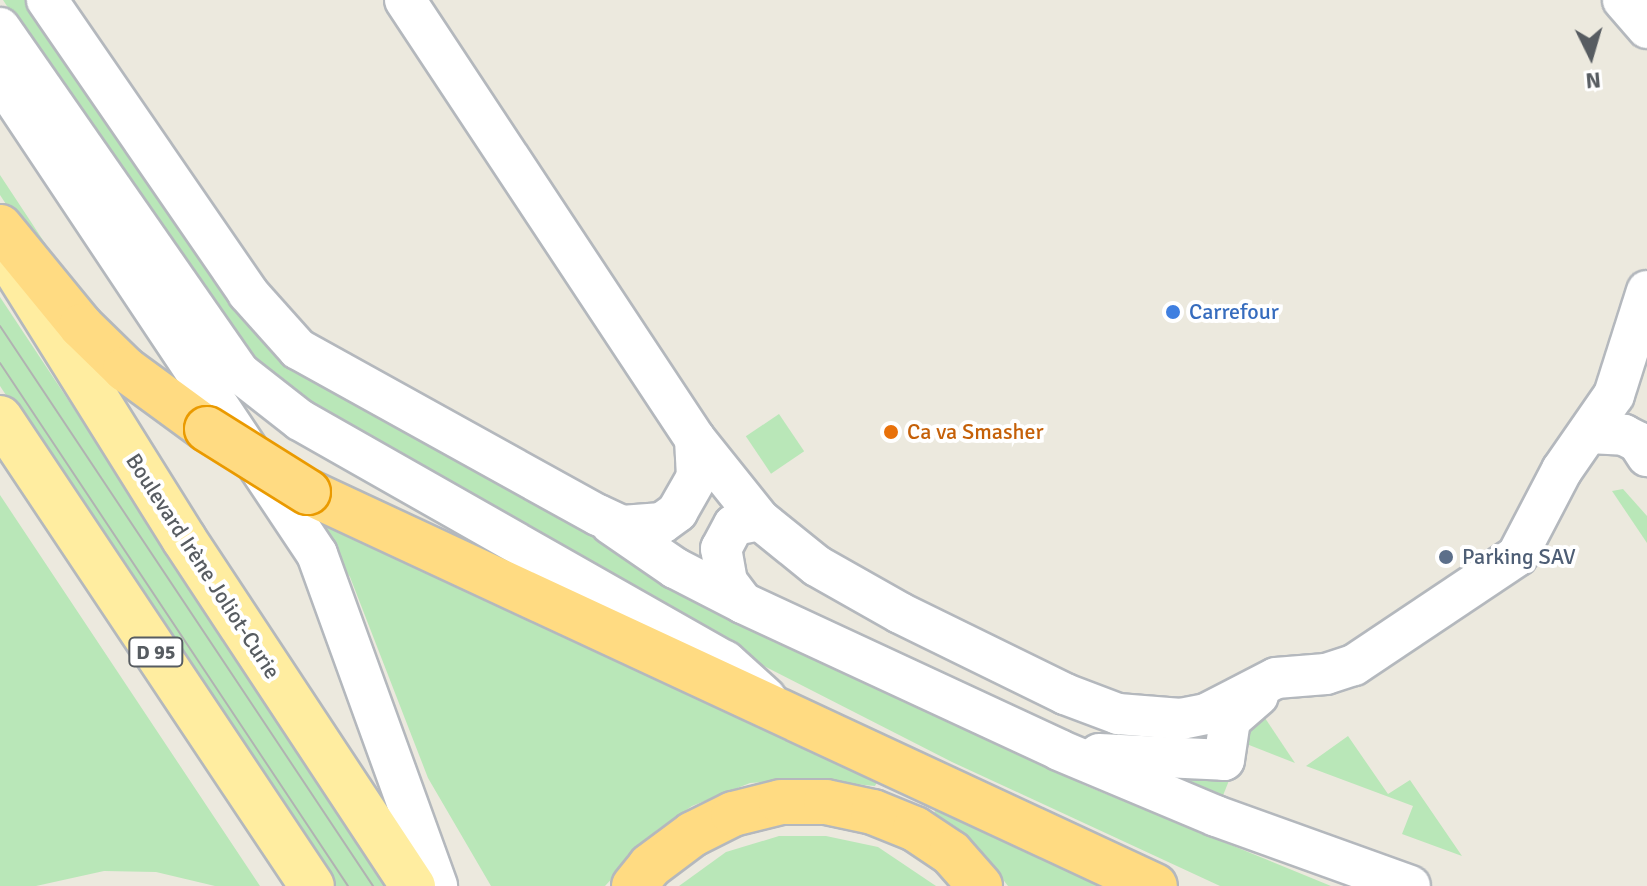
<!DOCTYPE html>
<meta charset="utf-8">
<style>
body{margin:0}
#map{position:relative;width:1647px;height:886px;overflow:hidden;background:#ece9de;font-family:Signika,sans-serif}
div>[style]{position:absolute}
.green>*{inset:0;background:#b9e7b8;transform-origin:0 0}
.roads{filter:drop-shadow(2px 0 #b4b8bd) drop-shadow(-2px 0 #b4b8bd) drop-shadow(0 2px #b4b8bd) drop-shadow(0 -2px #b4b8bd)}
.minor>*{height:40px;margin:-20px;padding:0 20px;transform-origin:20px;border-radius:20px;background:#fff}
.major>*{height:44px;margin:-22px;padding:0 22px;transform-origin:22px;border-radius:22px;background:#ffeda0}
.highway>*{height:44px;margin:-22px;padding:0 22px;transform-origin:22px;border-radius:22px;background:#ffdb82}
.tram>*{height:2px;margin:-1px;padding:0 1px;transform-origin:1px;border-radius:1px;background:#b1b2b2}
.bridges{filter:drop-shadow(2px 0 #ea9a00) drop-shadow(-2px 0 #ea9a00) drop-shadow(0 2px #ea9a00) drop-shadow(0 -2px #ea9a00)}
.highway-bridge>*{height:44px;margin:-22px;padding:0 22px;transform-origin:22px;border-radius:22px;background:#ffdb82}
.dots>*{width:22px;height:22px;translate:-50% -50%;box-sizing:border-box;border:4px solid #fff;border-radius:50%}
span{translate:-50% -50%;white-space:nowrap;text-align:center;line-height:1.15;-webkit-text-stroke:8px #fff;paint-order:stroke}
.shield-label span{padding:2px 6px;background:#fff;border:2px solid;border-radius:6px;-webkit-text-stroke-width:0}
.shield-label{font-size:20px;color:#575c61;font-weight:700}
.shop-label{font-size:22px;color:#366cbe}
.left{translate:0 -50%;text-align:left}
.food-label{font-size:22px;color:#c56008}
.service-label{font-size:22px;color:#4e5e75}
.street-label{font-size:22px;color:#575c61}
.north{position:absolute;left:1551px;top:16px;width:80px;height:80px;-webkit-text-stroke:6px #fff;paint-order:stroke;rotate:175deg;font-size:22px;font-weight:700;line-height:32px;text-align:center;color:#575c61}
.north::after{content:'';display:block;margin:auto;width:28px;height:36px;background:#575c61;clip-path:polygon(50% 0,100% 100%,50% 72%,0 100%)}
</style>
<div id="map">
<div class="green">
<i style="clip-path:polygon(3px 0,28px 0,245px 318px,287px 363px,1084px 785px,1331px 886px,1220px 886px,952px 762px,719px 643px,293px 402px,221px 331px)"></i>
<i style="clip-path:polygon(0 175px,64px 272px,125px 340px,44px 262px,0 195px)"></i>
<i style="clip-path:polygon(0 297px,390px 886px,332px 886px,0 386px)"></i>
<i style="left:779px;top:414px;width:45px;height:40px;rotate:56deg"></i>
<i style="clip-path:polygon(1623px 489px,1647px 516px,1647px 543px,1612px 491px)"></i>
<i style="clip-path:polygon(0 495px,260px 886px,215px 886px,156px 872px,104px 871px,36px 886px,0 886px)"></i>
<i style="clip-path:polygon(300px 504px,880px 777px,875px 786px,802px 779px,750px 783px,692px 806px,657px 830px,605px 886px,491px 886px,428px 778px,350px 577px)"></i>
<i style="clip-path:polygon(1263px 715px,1295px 763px,1244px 743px,1241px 728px)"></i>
<i style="clip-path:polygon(1348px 736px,1388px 794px,1410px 780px,1462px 856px,1402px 834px,1413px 806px,1306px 766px)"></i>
<i style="clip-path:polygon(1183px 771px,1232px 773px,1220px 803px,1178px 785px)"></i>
<i style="clip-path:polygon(936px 805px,1119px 886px,1008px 886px,985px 856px,934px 815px)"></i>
<i style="clip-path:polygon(779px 836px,826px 836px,878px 847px,936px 886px,679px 886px,726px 852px)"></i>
</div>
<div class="roads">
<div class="minor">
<i style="left:47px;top:0;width:355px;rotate:55.5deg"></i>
<i style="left:248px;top:293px;width:75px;rotate:48.2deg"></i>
<i style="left:298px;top:349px;width:343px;rotate:29deg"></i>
<i style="left:598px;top:515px;width:26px;rotate:25deg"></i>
<i style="left:622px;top:526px;width:40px;rotate:-4.3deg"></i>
<i style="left:662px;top:523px;width:19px;rotate:-36deg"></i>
<i style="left:677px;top:512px;width:40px;rotate:-60.3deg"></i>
<i style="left:697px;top:477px;width:38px;rotate:-93deg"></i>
<i style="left:695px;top:439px;width:526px;rotate:-123.45deg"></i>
<i style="left:1623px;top:0;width:37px;rotate:49deg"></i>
<i style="left:0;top:28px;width:420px;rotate:55.2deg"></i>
<i style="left:240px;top:373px;width:76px;rotate:38.1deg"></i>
<i style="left:300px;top:420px;width:489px;rotate:29.6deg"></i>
<i style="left:725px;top:661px;width:55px;rotate:42.1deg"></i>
<i style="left:0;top:78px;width:572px;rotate:56.34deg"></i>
<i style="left:317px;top:554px;width:353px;rotate:70.1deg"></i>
<i style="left:1589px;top:433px;width:35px;rotate:3deg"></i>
<i style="left:1624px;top:435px;width:16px;rotate:27deg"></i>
<i style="left:1638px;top:442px;width:17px;rotate:57deg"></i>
<i style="left:695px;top:439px;width:104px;rotate:51.3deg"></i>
<i style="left:760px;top:520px;width:73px;rotate:38.9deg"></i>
<i style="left:817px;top:566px;width:95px;rotate:29.5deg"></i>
<i style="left:900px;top:613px;width:184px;rotate:26.1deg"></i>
<i style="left:1065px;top:694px;width:57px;rotate:20.7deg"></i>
<i style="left:1118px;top:714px;width:63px;rotate:4.5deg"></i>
<i style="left:1181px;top:719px;width:25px;rotate:-11deg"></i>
<i style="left:1206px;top:714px;width:79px;rotate:-27.2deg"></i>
<i style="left:1276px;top:678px;width:50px;rotate:-4.6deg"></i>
<i style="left:1326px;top:674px;width:29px;rotate:-18deg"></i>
<i style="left:1354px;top:665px;width:196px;rotate:-33.8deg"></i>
<i style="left:1517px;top:556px;width:97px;rotate:-62.4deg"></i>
<i style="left:1562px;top:470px;width:91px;rotate:-55.3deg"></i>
<i style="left:1614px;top:395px;width:109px;rotate:-72.4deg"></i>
<i style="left:611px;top:524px;width:78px;rotate:34.5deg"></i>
<i style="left:675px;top:568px;width:76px;rotate:27.2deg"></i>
<i style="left:743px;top:603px;width:349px;rotate:24.9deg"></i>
<i style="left:1059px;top:750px;width:170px;rotate:22.8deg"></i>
<i style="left:1216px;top:816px;width:206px;rotate:19.8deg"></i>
<i style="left:743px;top:603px;width:26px;rotate:-127deg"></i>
<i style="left:727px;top:582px;width:34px;rotate:-100deg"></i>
<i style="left:721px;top:549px;width:27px;rotate:-62deg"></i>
<i style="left:734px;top:525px;width:26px;rotate:-11deg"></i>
<i style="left:1099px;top:754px;width:125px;rotate:2.7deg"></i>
<i style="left:1224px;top:760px;width:40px;rotate:-81.5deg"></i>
<i style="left:1230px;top:720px;width:37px;rotate:-41deg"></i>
</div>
<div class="major">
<i style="left:11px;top:262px;width:327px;rotate:58deg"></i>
<i style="left:184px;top:539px;width:416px;rotate:56.6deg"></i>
<i style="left:0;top:418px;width:562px;rotate:56.31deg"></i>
</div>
<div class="highway">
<i style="left:0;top:227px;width:128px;rotate:50.7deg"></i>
<i style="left:81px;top:326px;width:62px;rotate:44.3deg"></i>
<i style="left:125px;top:369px;width:102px;rotate:36.2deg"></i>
<i style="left:308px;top:492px;width:934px;rotate:24.95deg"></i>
<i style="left:634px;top:886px;width:26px;rotate:-51deg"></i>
<i style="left:650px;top:866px;width:54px;rotate:-36.7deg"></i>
<i style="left:693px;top:834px;width:45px;rotate:-26.6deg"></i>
<i style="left:733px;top:814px;width:49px;rotate:-14deg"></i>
<i style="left:781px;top:802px;width:45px"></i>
<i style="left:826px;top:802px;width:48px;rotate:12deg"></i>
<i style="left:873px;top:812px;width:45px;rotate:22deg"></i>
<i style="left:915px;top:829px;width:43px;rotate:33.7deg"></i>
<i style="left:951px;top:853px;width:44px;rotate:48.7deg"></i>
</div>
</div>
<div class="tram">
<i style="left:0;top:326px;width:673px;rotate:56.33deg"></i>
<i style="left:0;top:363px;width:628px;rotate:56.36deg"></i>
</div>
<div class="bridges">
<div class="highway-bridge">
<i style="left:207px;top:429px;width:119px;rotate:32deg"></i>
</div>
</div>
<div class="dots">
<i style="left:1173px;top:312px;background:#3f7fe0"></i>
<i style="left:891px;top:432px;background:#e8710a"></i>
<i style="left:1446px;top:557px;background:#5c6f8a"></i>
</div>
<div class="shield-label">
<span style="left:156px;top:652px">D 95</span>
</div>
<div class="shop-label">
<span class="left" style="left:1189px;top:312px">Carrefour</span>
</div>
<div class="food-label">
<span class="left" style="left:907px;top:432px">Ca va Smasher</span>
</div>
<div class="service-label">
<span class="left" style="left:1462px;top:557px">Parking SAV</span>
</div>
<div class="street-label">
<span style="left:203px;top:566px;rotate:57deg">Boulevard Irène Joliot-Curie</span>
</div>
<div class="north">N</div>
</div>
